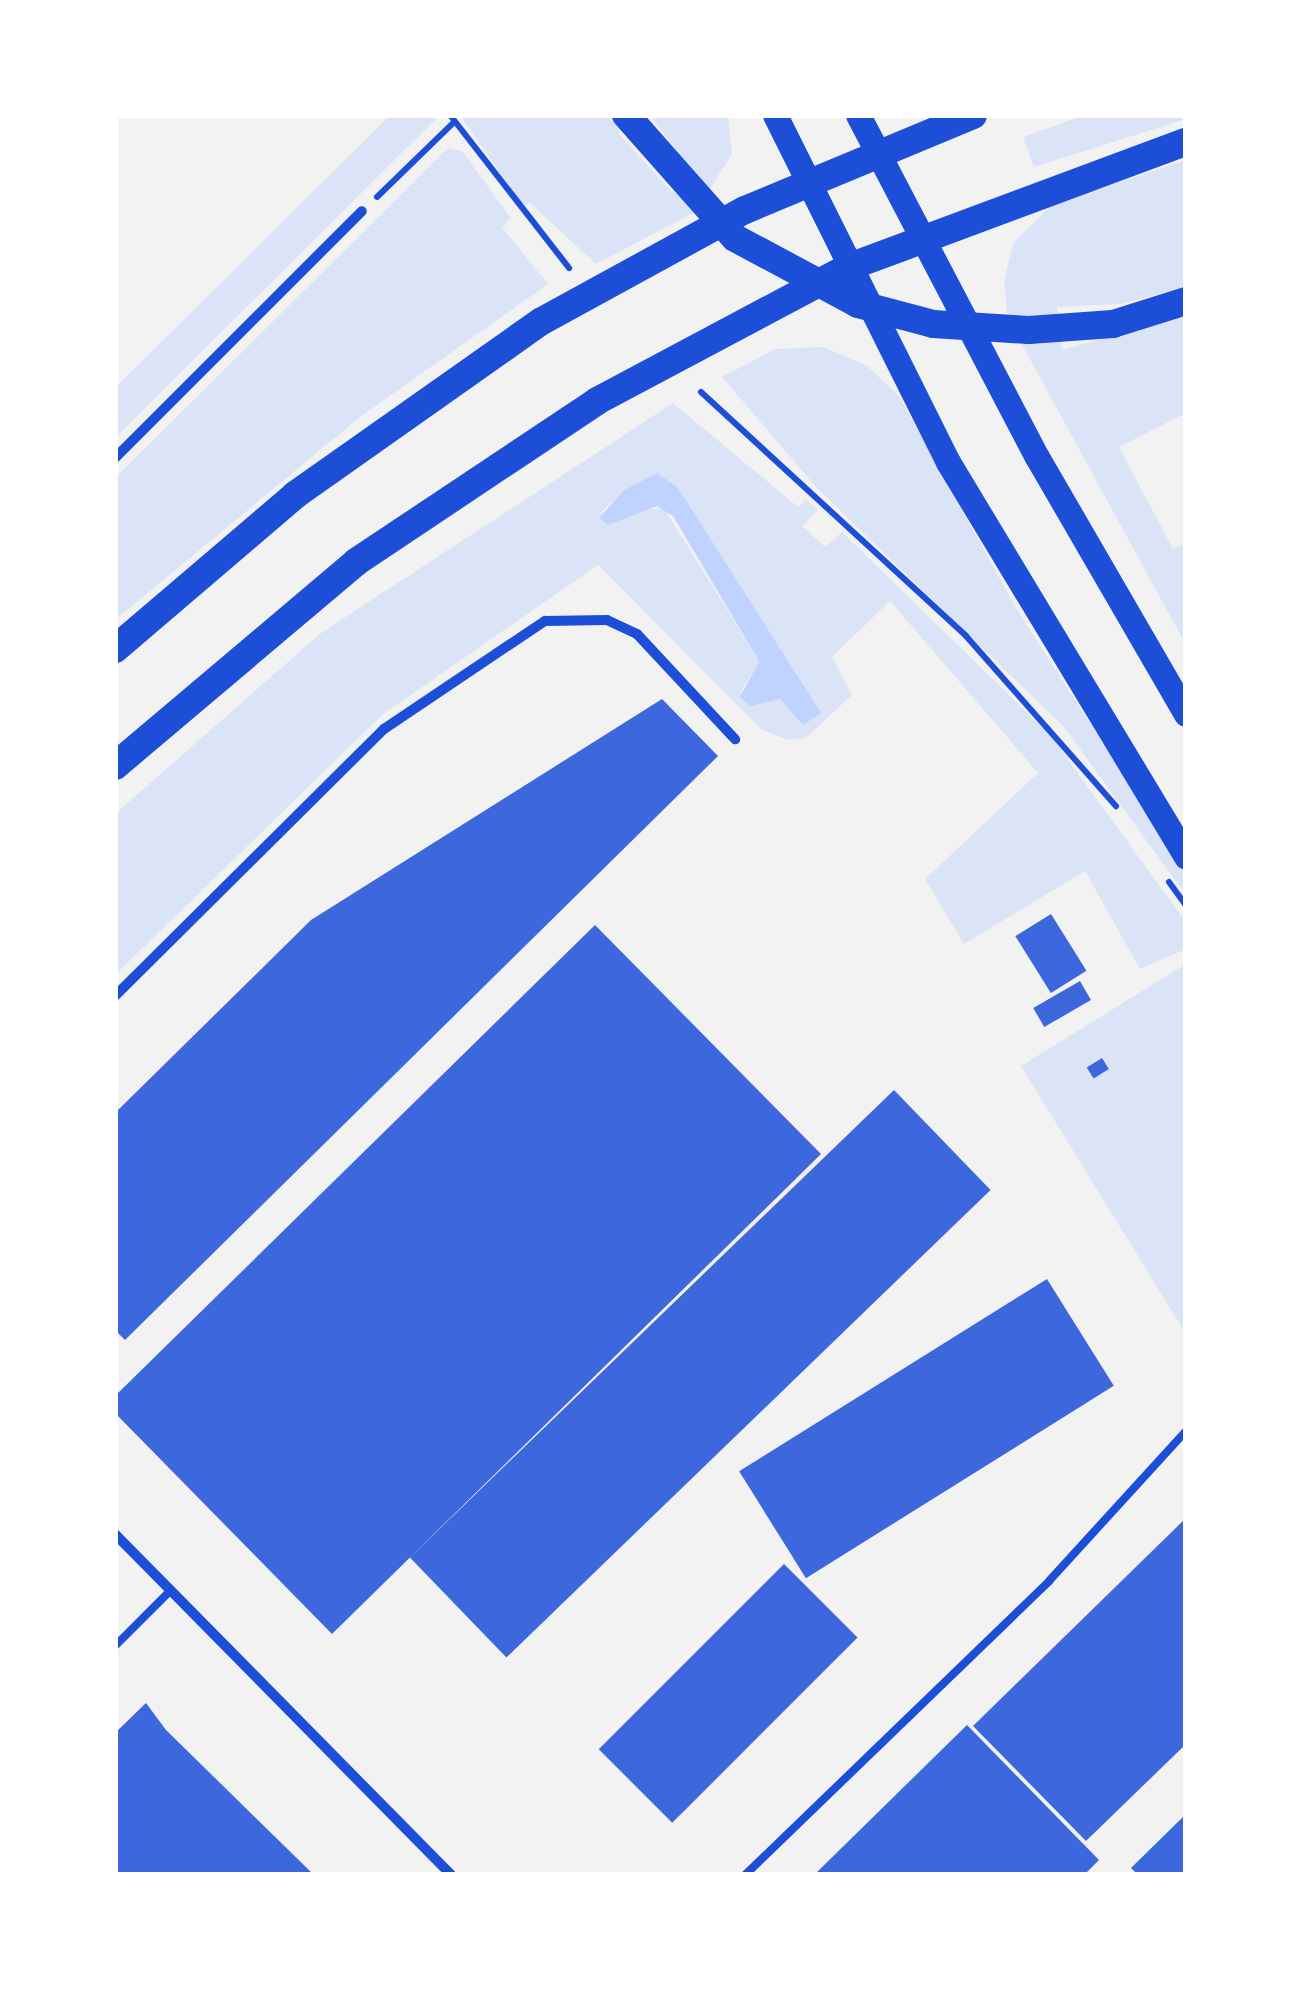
<!DOCTYPE html>
<style>
body{margin:0}
#map{position:relative;width:1301px;height:1990px;overflow:hidden;background:#f2f2f2;font-family:"Titillium Web",sans-serif}
div>[style]{position:absolute}
.green>*{inset:0;background:#dbe4f7}
.water>*{inset:0;background:#bfd3fe}
.building>*{inset:0;background:#3d67dc;transform-origin:0 0}
.path>*{height:6px;margin:-3px;padding:0 3px;transform-origin:3px;border-radius:3px;background:#1d4ed8}
.service>*{height:8px;margin:-4px;padding:0 4px;transform-origin:4px;border-radius:4px;background:#1d4ed8}
.minor>*{height:10px;margin:-5px;padding:0 5px;transform-origin:5px;border-radius:5px;background:#1d4ed8}
.primary>*{height:25px;margin:-12.5px;padding:0 12.5px;transform-origin:12.5px;border-radius:12.5px;background:#1d4ed8}
.trunk>*{height:28px;margin:-14px;padding:0 14px;transform-origin:14px;border-radius:14px;background:#1d4ed8}
span{translate:-50% -50%;white-space:nowrap;text-align:center;line-height:1.15;-webkit-text-stroke:10px #fff;paint-order:stroke}
.frame{position:absolute;inset:0;border:118px solid #fff;pointer-events:none}
</style>
<div id="map">
<div class="green">
<i style="clip-path:polygon(390px 115px,440px 115px,115px 438px,115px 388px)"></i>
<i style="clip-path:polygon(460px 115px,615px 115px,619px 134px,673px 193px,694px 174px,650px 115px,728px 115px,732px 154px,695px 212px,596px 264px,530px 203px,524px 207px)"></i>
<i style="clip-path:polygon(1085px 115px,1186px 115px,1186px 119px,1034px 167px,1023px 137px)"></i>
<i style="clip-path:polygon(448px 148px,462px 151px,511px 218px,502px 227px,548px 284px,360px 417px,115px 620px,115px 478px)"></i>
<i style="clip-path:polygon(1186px 160px,1186px 286px,1122px 304px,1057px 307px,1062px 350px,1186px 316px,1186px 413px,1119px 447px,1173px 549px,1186px 543px,1186px 645px,1008px 319px,1004px 282px,1013px 243px,1052px 205px)"></i>
<i style="clip-path:polygon(823px 347px,866px 365px,899px 396px,1016px 608px,1186px 873px,1186px 895px,1064px 727px,817px 488px,722px 377px,775px 349px)"></i>
<i style="clip-path:polygon(evenodd,673px 403px,798px 507px,806px 499px,818px 510px,802px 526px,825px 547px,842px 532px,1050px 735px,1186px 922px,1186px 949px,1140px 969px,1085px 871px,964px 944px,925px 879px,1038px 773px,890px 601px,832px 657px,852px 695px,806px 738px,788px 740px,762px 730px,598px 565px,382px 715px,115px 975px,115px 814px,321px 633px,673px 403px,678px 488px,690px 510px,820px 713px,774px 698px,757px 705px,741px 691px,759px 661px,664px 508px,599px 514px,622px 493px,678px 488px)"></i>
<i style="clip-path:polygon(1186px 964px,1186px 1334px,1021px 1066px)"></i>
</div>
<div class="water">
<i style="clip-path:polygon(657px 473px,678px 488px,821px 713px,803px 725px,780px 699px,751px 706px,740px 697px,759px 661px,673px 516px,657px 506px,608px 525px,599px 518px,623px 491px)"></i>
</div>
<div class="building">
<i style="clip-path:polygon(662px 699px,718px 756px,125px 1340px,115px 1330px,115px 1113px,311px 920px)"></i>
<i style="left:1051px;top:914px;width:67px;height:42px;rotate:58deg"></i>
<i style="clip-path:polygon(595px 925px,821px 1154px,332px 1634px,115px 1413px,115px 1396px)"></i>
<i style="left:1080px;top:981px;width:22px;height:54px;rotate:60deg"></i>
<i style="left:1102px;top:1058px;width:13px;height:18px;rotate:58deg"></i>
<i style="left:894px;top:1090px;width:139px;height:673px;rotate:46deg"></i>
<i style="left:1047px;top:1279px;width:126px;height:363px;rotate:58deg"></i>
<i style="clip-path:polygon(1186px 1518px,1186px 1744px,1086px 1841px,973px 1726px)"></i>
<i style="left:784px;top:1564px;width:104px;height:262px;rotate:45deg"></i>
<i style="clip-path:polygon(146px 1703px,166px 1730px,314px 1875px,115px 1875px,115px 1733px)"></i>
<i style="clip-path:polygon(967px 1725px,1099px 1860px,1084px 1875px,814px 1875px)"></i>
<i style="clip-path:polygon(1186px 1814px,1186px 1875px,1138px 1875px,1131px 1868px)"></i>
</div>
<div class="path">
<i style="left:450px;top:115px;width:194px;rotate:52.1deg"></i>
<i style="left:377px;top:197px;width:106px;rotate:-44.2deg"></i>
<i style="left:701px;top:392px;width:360px;rotate:42.6deg"></i>
<i style="left:966px;top:636px;width:227px;rotate:48.6deg"></i>
<i style="left:1169px;top:882px;width:29px;rotate:54deg"></i>
</div>
<div class="service">
<i style="left:115px;top:1646px;width:79px;rotate:-45deg"></i>
<i style="left:745px;top:1875px;width:423px;rotate:-44deg"></i>
<i style="left:1049px;top:1581px;width:203px;rotate:-47.6deg"></i>
</div>
<div class="minor">
<i style="left:115px;top:458px;width:349px;rotate:-45deg"></i>
<i style="left:115px;top:996px;width:379px;rotate:-44.8deg"></i>
<i style="left:384px;top:729px;width:194px;rotate:-33.9deg"></i>
<i style="left:545px;top:621px;width:62px;rotate:-0.9deg"></i>
<i style="left:607px;top:620px;width:33px;rotate:25deg"></i>
<i style="left:637px;top:634px;width:144px;rotate:47deg"></i>
<i style="left:115px;top:1534px;width:479px;rotate:45.4deg"></i>
</div>
<div class="primary">
<i style="left:775px;top:115px;width:388px;rotate:63.5deg"></i>
<i style="left:948px;top:462px;width:461px;rotate:58.9deg"></i>
<i style="left:858px;top:115px;width:386px;rotate:62.4deg"></i>
<i style="left:1037px;top:457px;width:297px;rotate:59.9deg"></i>
</div>
<div class="trunk">
<i style="left:626px;top:115px;width:164px;rotate:48.5deg"></i>
<i style="left:735px;top:238px;width:140px;rotate:28.2deg"></i>
<i style="left:858px;top:304px;width:78px;rotate:14.9deg"></i>
<i style="left:933px;top:324px;width:96px;rotate:3.6deg"></i>
<i style="left:1029px;top:330px;width:84px;rotate:-4.1deg"></i>
<i style="left:1113px;top:324px;width:77px;rotate:-17.5deg"></i>
<i style="left:115px;top:649px;width:237px;rotate:-40.5deg"></i>
<i style="left:295px;top:495px;width:302px;rotate:-35.2deg"></i>
<i style="left:542px;top:321px;width:231px;rotate:-28.7deg"></i>
<i style="left:745px;top:210px;width:247px;rotate:-22.6deg"></i>
<i style="left:115px;top:766px;width:316px;rotate:-40.2deg"></i>
<i style="left:356px;top:562px;width:290px;rotate:-33.7deg"></i>
<i style="left:597px;top:401px;width:285px;rotate:-28deg"></i>
<i style="left:849px;top:267px;width:359px;rotate:-20.4deg"></i>
</div>
<div class="frame"></div>
</div>
